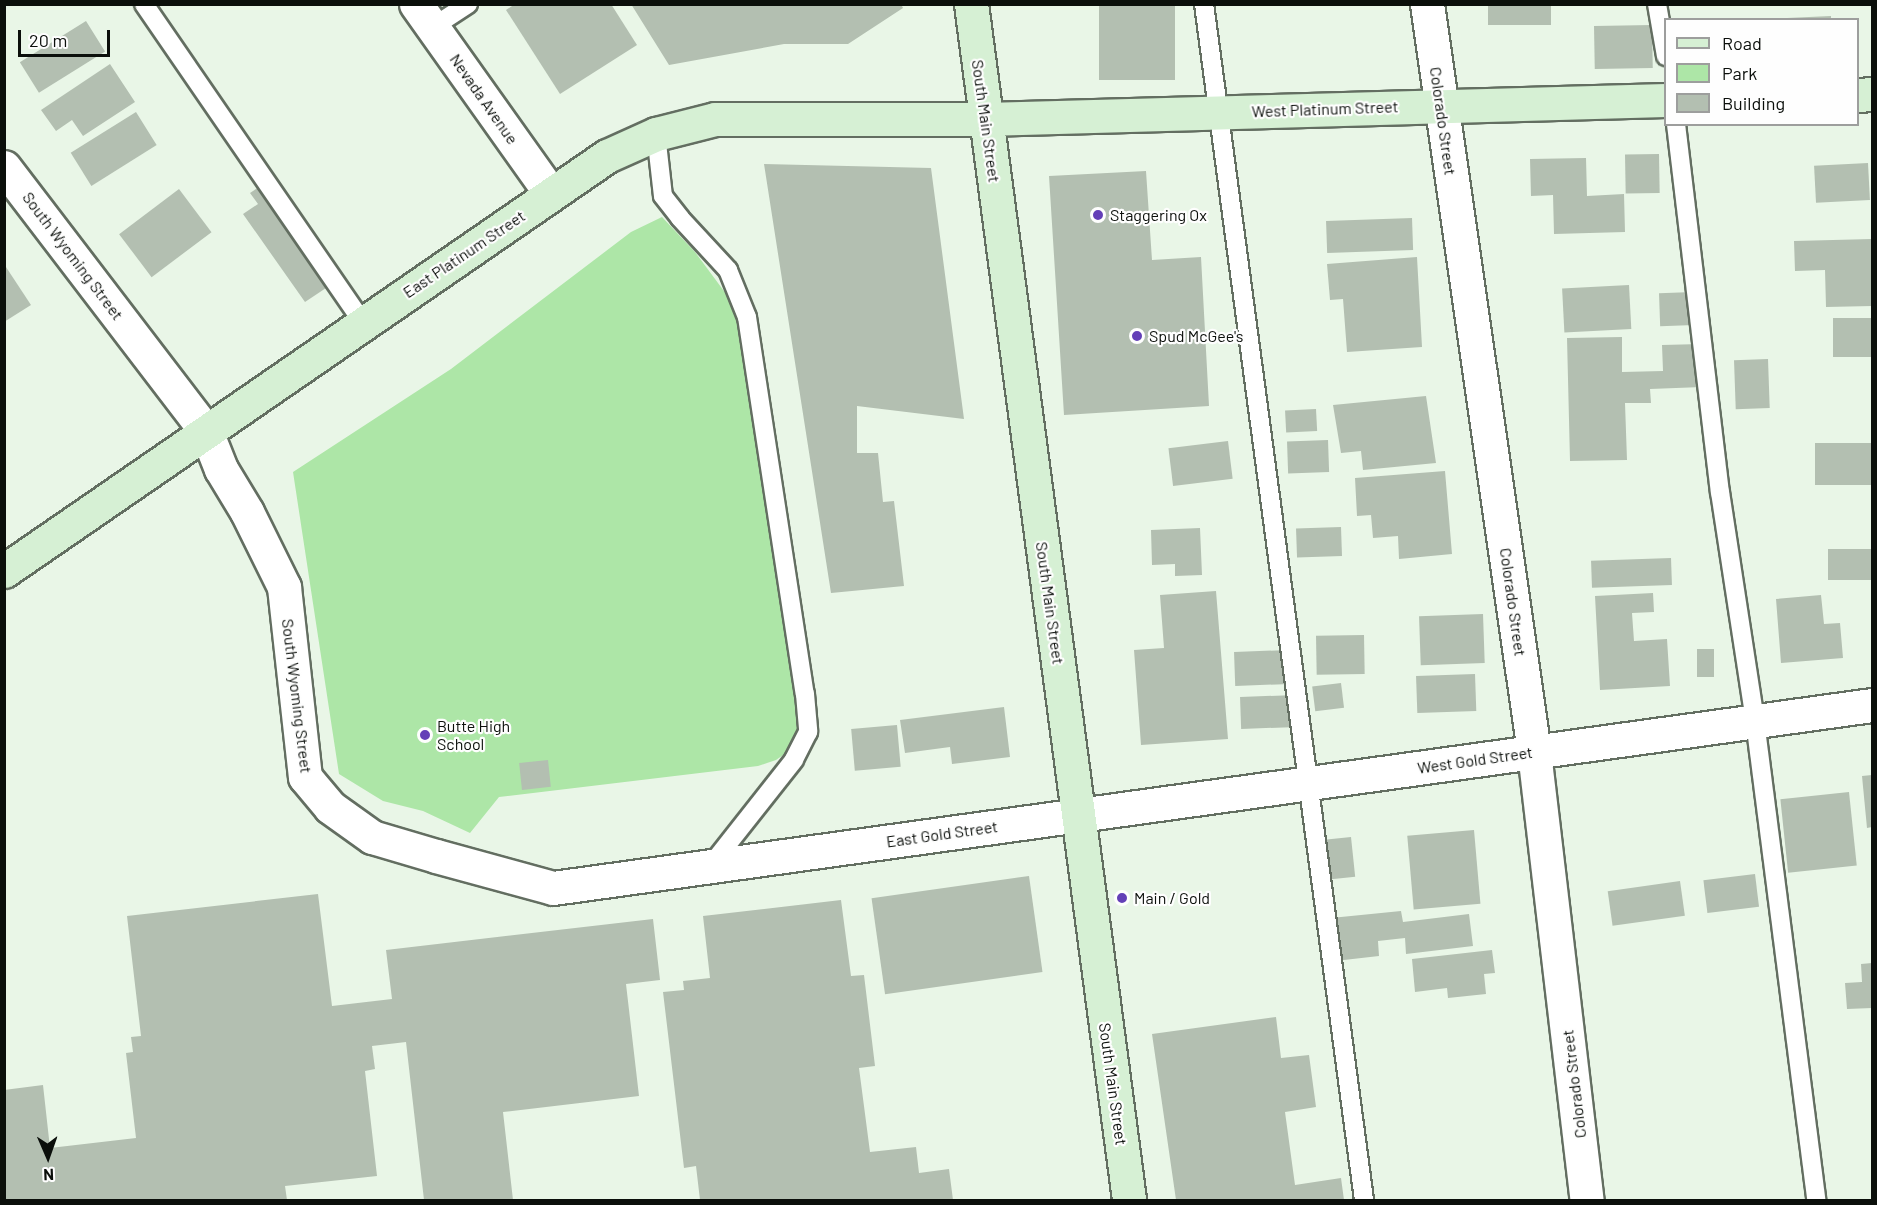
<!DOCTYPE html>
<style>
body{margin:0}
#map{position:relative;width:1877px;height:1205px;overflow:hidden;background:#e9f6e7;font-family:Barlow,sans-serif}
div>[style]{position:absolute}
.green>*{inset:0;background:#ade6a7}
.building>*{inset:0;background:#b3bfb1;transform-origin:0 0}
.roads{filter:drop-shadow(2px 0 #636e61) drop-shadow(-2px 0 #636e61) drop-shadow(0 2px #636e61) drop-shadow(0 -2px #636e61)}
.lane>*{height:18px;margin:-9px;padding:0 9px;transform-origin:9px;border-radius:9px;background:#fff}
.street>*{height:33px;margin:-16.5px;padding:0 16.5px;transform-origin:16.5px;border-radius:16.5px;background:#fff}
.secondary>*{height:33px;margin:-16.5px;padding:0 16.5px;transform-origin:16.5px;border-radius:16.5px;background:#d6f0d4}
.dots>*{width:16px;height:16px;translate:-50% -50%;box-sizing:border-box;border:3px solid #fefefe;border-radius:50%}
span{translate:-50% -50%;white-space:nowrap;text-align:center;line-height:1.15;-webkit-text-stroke:4.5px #fefefe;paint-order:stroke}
.street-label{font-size:16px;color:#0b0f0b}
.poi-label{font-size:16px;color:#0b0f0b}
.left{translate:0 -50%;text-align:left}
.frame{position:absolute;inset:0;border:6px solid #0b0f0b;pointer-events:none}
.legend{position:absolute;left:1664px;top:18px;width:195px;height:108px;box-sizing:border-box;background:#fefefe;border:2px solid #9d9e9d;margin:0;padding:8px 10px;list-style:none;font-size:18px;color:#0b0f0b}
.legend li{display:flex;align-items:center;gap:12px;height:30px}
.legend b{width:30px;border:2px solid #9d9e9d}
.north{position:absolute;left:18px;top:1127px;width:60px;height:60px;-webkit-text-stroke:4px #fefefe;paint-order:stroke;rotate:178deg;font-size:16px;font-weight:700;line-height:24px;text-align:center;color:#0b0f0b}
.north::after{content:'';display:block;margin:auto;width:21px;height:27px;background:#0b0f0b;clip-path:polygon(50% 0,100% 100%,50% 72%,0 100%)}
.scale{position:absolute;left:18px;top:30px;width:92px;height:27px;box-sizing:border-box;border:3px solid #0b0f0b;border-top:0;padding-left:8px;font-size:18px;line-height:21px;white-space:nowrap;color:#0b0f0b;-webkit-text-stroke:4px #fefefe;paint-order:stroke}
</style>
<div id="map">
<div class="green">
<i style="clip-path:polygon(662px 217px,695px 252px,741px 314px,801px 728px,799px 744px,776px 760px,758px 766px,499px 797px,470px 833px,423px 811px,383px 801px,339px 774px,293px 472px,451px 369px,631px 232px)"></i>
</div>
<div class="building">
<i style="clip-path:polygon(515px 4px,611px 4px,637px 45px,560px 94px,506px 10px)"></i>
<i style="clip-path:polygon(631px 4px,901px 4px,903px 8px,848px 44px,784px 44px,669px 65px)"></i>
<i style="left:1488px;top:4px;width:63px;height:21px"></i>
<i style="left:1099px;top:5px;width:76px;height:75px"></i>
<i style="clip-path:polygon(1831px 16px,1831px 20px,1787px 20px,1787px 18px)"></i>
<i style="left:86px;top:21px;width:36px;height:78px;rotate:58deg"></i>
<i style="left:1652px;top:25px;width:43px;height:58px;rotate:89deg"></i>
<i style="clip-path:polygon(110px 64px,135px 102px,83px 136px,72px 120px,56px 131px,41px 110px)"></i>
<i style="left:136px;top:112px;width:39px;height:77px;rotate:58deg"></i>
<i style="left:1659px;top:154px;width:39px;height:34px;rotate:89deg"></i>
<i style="clip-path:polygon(1586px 158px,1587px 196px,1624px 194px,1625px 232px,1554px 234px,1553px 195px,1531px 196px,1530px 159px)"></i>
<i style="left:1868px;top:163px;width:37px;height:54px;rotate:87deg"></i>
<i style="clip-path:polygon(764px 164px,931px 168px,964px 419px,857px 406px,857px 453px,878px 453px,883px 502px,894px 501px,904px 586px,831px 593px)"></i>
<i style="clip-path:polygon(1146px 171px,1152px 260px,1201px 257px,1209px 406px,1064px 415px,1049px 176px)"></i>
<i style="clip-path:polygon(259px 187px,329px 286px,305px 302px,243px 214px,258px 204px,250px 193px)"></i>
<i style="left:179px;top:189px;width:54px;height:75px;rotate:53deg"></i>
<i style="left:1412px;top:218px;width:32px;height:86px;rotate:88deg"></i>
<i style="clip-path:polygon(1872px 239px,1872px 306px,1826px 307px,1825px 270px,1795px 271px,1794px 241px)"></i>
<i style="clip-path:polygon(1417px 257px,1422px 347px,1347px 352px,1343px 299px,1330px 300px,1327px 264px)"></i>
<i style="clip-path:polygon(4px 264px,31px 305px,4px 322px)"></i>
<i style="left:1629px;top:285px;width:44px;height:67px;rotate:87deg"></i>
<i style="left:1693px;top:292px;width:33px;height:34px;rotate:88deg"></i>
<i style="left:1872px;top:318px;width:39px;height:39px;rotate:90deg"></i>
<i style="clip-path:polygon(1622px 337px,1622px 372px,1663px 371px,1662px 345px,1701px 344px,1702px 387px,1650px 389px,1651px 403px,1625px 403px,1627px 460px,1570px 461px,1567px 338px)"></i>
<i style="left:1768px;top:359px;width:49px;height:34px;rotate:88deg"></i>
<i style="clip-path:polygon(1426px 396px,1436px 463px,1363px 470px,1361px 451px,1341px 453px,1333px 405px)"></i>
<i style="left:1316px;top:409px;width:22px;height:31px;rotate:87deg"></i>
<i style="left:1328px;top:440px;width:32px;height:41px;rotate:88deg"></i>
<i style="left:1228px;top:441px;width:38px;height:60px;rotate:83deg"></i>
<i style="left:1872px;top:443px;width:42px;height:57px;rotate:90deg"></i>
<i style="clip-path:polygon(1445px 471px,1452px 554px,1399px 559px,1398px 536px,1373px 538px,1371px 515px,1357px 516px,1355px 478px)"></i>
<i style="left:1341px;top:527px;width:29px;height:45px;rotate:88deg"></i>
<i style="clip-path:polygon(1200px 528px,1202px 575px,1175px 576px,1175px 564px,1152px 565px,1151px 530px)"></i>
<i style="left:1872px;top:549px;width:31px;height:44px;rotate:90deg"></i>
<i style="left:1671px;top:558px;width:27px;height:80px;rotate:88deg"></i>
<i style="clip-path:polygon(1216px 591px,1228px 739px,1141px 745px,1134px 650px,1164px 648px,1160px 595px)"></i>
<i style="clip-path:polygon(1653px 593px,1654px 612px,1632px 613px,1634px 641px,1667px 639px,1670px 686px,1600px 690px,1595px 596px)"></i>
<i style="clip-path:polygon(1821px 595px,1824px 624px,1840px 623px,1843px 658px,1781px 663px,1776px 599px)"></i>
<i style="left:1483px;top:614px;width:49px;height:64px;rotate:88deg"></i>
<i style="left:1364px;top:635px;width:39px;height:48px;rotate:89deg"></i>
<i style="left:1697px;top:649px;width:17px;height:28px"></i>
<i style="left:1289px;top:650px;width:34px;height:55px;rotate:88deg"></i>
<i style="left:1475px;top:674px;width:37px;height:59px;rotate:88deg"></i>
<i style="left:1341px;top:683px;width:25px;height:29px;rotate:83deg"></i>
<i style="left:1296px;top:695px;width:32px;height:56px;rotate:88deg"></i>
<i style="clip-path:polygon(1004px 707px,1010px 757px,952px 764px,950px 747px,905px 753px,900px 720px)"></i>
<i style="left:897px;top:725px;width:42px;height:46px;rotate:85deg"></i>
<i style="left:548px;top:760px;width:27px;height:29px;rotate:84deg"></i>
<i style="clip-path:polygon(1872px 775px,1872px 827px,1867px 828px,1862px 776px)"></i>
<i style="left:1849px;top:792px;width:74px;height:69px;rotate:84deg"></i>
<i style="left:1474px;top:830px;width:74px;height:67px;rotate:85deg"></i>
<i style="left:1351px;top:837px;width:40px;height:29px;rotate:84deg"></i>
<i style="left:1755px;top:874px;width:33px;height:52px;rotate:83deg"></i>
<i style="left:1029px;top:876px;width:97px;height:159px;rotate:82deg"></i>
<i style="left:1680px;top:881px;width:35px;height:73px;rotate:82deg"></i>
<i style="clip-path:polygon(318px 894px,332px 1006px,392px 999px,386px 950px,653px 919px,660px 980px,626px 984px,639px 1096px,503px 1112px,513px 1200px,424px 1200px,406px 1042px,372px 1046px,375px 1069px,365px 1071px,377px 1176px,285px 1186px,287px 1200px,4px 1200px,4px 1090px,43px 1085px,50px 1148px,136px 1138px,126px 1053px,133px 1052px,131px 1037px,141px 1036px,127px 916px)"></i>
<i style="clip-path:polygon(841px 900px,851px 976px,864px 975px,875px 1066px,859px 1068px,870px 1152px,916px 1147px,919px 1173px,949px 1169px,953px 1200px,700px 1200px,696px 1166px,684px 1168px,663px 992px,684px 990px,683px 981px,710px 978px,703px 916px)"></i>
<i style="clip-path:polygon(1401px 911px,1403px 922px,1469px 914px,1473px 946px,1406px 954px,1405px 938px,1378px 941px,1379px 956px,1335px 961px,1331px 918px)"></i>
<i style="clip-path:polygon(1492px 950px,1495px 973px,1484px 974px,1486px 994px,1448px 998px,1447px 988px,1415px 992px,1412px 959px)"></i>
<i style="clip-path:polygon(1872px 963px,1872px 1008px,1847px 1009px,1845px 983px,1862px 982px,1861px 964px)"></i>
<i style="clip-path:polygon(1276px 1017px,1281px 1058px,1309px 1055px,1316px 1107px,1285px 1112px,1295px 1185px,1341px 1178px,1344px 1200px,1176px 1200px,1152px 1034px)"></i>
</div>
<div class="roads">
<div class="lane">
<i style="left:144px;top:4px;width:387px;rotate:55.5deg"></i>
<i style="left:1204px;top:4px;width:1207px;rotate:82.38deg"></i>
<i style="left:1657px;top:4px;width:53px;rotate:80.2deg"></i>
<i style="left:433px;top:27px;width:42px;rotate:-33.3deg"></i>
<i style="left:1676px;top:124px;width:371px;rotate:83.2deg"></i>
<i style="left:1720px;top:492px;width:232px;rotate:81.3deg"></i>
<i style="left:1755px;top:721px;width:483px;rotate:82.7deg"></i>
<i style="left:656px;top:134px;width:62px;rotate:83.6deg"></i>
<i style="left:663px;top:196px;width:28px;rotate:52deg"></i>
<i style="left:680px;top:218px;width:71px;rotate:47.3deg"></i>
<i style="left:728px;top:270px;width:51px;rotate:68deg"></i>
<i style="left:747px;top:317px;width:381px;rotate:81.3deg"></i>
<i style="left:805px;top:694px;width:38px;rotate:85deg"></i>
<i style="left:808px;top:732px;width:31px;rotate:117deg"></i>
<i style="left:794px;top:760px;width:134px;rotate:128.3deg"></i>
</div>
<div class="street">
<i style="left:416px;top:4px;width:233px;rotate:54.6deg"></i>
<i style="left:1427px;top:4px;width:756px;rotate:81.86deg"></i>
<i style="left:1534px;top:752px;width:451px;rotate:83.3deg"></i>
<i style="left:4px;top:167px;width:332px;rotate:52.6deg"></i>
<i style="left:206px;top:431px;width:41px;rotate:68.5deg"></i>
<i style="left:221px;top:469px;width:50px;rotate:58.8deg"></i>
<i style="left:247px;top:512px;width:84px;rotate:63.7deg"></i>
<i style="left:284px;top:587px;width:191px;rotate:83.7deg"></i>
<i style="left:305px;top:777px;width:39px;rotate:50deg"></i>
<i style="left:330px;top:807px;width:52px;rotate:35.5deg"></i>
<i style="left:372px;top:837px;width:67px;rotate:16.5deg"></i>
<i style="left:436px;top:856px;width:121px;rotate:15.3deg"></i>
<i style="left:553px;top:888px;width:1332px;rotate:-7.9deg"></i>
</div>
<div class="secondary">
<i style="left:971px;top:4px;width:1206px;rotate:82.47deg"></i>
<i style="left:1858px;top:95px;width:14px;rotate:-4deg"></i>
<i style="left:4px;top:571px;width:732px;rotate:-34.54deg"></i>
<i style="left:607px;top:156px;width:54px;rotate:-24.2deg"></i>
<i style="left:656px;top:134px;width:61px;rotate:-14.3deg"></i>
<i style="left:715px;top:119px;width:270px"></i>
<i style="left:985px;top:119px;width:681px;rotate:-1.6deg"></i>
</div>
</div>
<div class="dots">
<i style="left:1098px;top:215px;background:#633fb7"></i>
<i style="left:1137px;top:336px;background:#633fb7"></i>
<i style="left:425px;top:735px;background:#633fb7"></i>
<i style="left:1122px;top:898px;background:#633fb7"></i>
</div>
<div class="street-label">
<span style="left:484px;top:99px;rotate:55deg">Nevada Avenue</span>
<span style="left:1325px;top:109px;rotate:-2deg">West Platinum Street</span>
<span style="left:986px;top:121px;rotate:82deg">South Main Street</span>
<span style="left:1443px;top:121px;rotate:82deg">Colorado Street</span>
<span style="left:464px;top:254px;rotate:-34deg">East Platinum Street</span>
<span style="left:73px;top:256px;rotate:53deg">South Wyoming Street</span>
<span style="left:1513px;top:602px;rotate:82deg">Colorado Street</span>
<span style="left:1050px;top:603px;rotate:82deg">South Main Street</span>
<span style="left:297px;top:696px;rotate:83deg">South Wyoming Street</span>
<span style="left:1475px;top:760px;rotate:-8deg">West Gold Street</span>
<span style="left:942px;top:834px;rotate:-8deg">East Gold Street</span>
<span style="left:1113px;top:1084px;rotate:82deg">South Main Street</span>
<span style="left:1574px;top:1084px;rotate:-97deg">Colorado Street</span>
</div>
<div class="poi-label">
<span class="left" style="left:1110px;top:215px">Staggering Ox</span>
<span class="left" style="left:1149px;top:336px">Spud McGee's</span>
<span class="left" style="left:437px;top:735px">Butte High<br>School</span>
<span class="left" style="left:1134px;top:898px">Main / Gold</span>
</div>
<div class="frame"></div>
<ul class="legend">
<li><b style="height:8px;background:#d6f0d4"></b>Road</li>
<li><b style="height:16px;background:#ade6a7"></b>Park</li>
<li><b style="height:16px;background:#b3bfb1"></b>Building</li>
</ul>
<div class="north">N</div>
<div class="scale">20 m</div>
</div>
